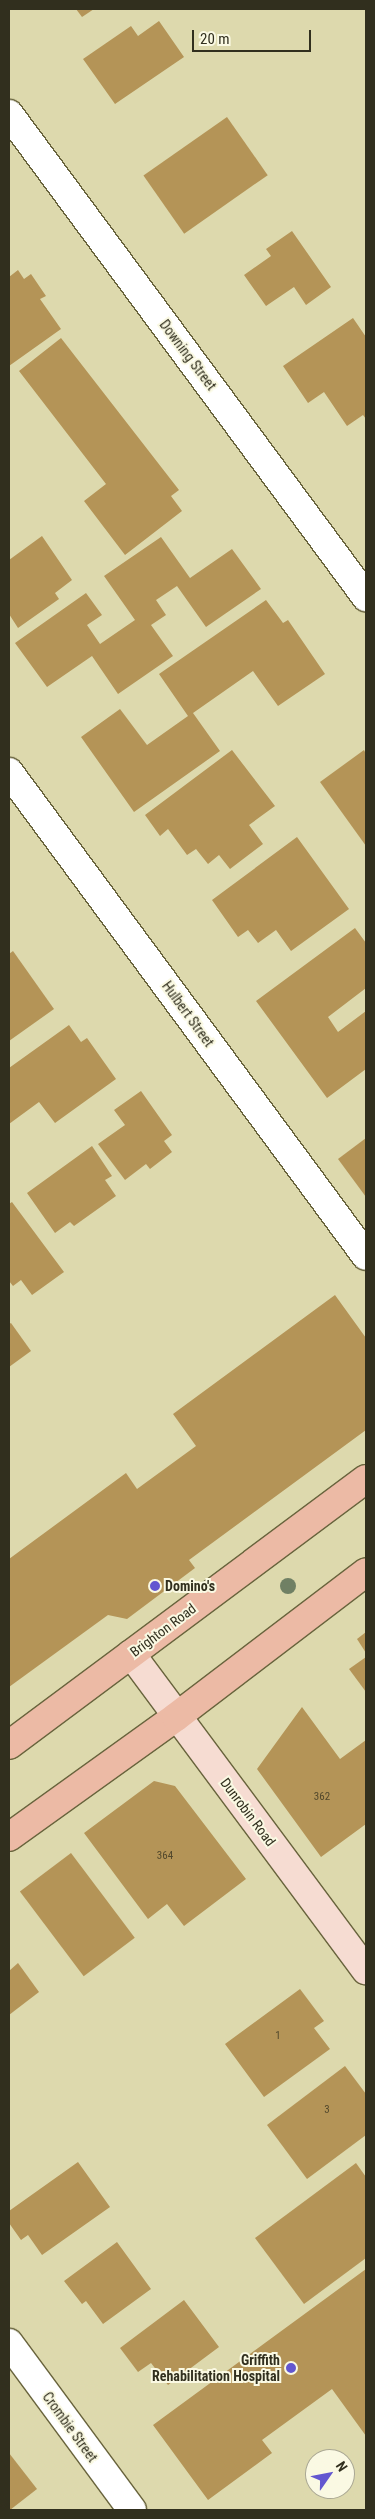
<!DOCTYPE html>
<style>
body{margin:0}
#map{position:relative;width:375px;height:2519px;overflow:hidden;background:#ddd9ad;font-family:"Roboto Condensed",sans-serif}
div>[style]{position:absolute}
.building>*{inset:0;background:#b49457;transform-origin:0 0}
.roads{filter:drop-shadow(1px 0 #69643d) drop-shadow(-1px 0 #69643d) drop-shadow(0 1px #69643d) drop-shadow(0 -1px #69643d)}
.street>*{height:28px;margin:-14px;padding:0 14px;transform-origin:14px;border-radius:14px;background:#fff}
.secondary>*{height:28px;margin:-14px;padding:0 14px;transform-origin:14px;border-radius:14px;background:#f6dcd2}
.primary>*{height:28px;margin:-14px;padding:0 14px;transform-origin:14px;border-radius:14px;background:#ecbaa5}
.trees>*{width:16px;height:16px;margin:-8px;border-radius:50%;background:#708064}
.dots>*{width:14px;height:14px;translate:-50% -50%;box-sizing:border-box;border:2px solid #faf9e3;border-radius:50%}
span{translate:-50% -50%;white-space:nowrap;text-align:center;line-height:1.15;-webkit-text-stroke:4px #faf9e3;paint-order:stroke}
.number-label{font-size:11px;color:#52482c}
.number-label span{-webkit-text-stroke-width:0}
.street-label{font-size:14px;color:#312f1e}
.poi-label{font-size:14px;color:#312f1e;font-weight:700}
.left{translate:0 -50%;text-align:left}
.right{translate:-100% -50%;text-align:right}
.frame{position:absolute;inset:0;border:10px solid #312f1e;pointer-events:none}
.north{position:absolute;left:305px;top:2449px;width:50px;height:50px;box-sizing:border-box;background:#faf9e3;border:1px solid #aaa894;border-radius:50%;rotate:57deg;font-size:14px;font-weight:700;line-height:20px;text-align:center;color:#312f1e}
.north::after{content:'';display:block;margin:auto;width:18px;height:22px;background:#6357d0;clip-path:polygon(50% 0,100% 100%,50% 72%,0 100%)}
.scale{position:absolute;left:192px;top:30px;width:119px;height:22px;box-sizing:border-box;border:2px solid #312f1e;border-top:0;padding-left:6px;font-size:15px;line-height:18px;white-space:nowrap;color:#312f1e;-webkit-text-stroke:4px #faf9e3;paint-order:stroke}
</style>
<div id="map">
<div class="building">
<i style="clip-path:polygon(76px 9px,94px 9px,82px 17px)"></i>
<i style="clip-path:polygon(159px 21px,184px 57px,115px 104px,83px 59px,131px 26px,138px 36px)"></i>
<i style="left:227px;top:117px;width:71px;height:102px;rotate:55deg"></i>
<i style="clip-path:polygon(292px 231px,331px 287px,306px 305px,294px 287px,266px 306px,244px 275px,271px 256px,266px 249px)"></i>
<i style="clip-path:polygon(18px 270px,24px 279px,31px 274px,46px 296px,40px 299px,61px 329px,9px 366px,9px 277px)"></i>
<i style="clip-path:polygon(353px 318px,366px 337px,366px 419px,363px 415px,347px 426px,324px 392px,308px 403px,283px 366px)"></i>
<i style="clip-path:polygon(61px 338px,179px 490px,171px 496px,182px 511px,125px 555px,84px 501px,106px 484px,19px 371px)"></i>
<i style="clip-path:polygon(42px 536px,72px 580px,55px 593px,59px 599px,18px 628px,9px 614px,9px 560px)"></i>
<i style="clip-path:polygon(161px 537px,190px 578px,232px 549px,261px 589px,206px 627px,177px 586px,156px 600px,166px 615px,151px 625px,173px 656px,118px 694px,92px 656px,47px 687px,15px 643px,86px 593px,102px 615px,87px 625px,100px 644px,135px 620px,104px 576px)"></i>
<i style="clip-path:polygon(266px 600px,283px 623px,288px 620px,325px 674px,278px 706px,253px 671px,193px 713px,220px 751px,134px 812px,81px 737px,120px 709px,147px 745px,188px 716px,159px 674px)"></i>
<i style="clip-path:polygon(232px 750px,275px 806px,249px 825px,263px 844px,230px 869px,219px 855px,208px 864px,196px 849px,187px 855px,168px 829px,160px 836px,145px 815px)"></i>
<i style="clip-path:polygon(364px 750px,366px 754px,366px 846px,320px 782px)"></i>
<i style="clip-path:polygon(297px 837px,349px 909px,291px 951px,276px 930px,258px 943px,248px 930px,238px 937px,212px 900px)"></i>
<i style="clip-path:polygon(355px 928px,366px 943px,366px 988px,328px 1017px,338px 1032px,366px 1011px,366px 1069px,327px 1098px,256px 1001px)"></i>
<i style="clip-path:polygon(13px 951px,54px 1009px,9px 1041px,9px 954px)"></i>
<i style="clip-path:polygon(69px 1025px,81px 1042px,87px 1038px,116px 1079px,55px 1123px,39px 1102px,9px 1124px,9px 1068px)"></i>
<i style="clip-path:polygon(141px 1091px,172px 1135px,164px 1141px,172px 1152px,150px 1169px,146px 1164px,125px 1180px,98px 1144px,125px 1125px,114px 1110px)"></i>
<i style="clip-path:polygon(366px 1138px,366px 1197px,338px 1159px)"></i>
<i style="clip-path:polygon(92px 1146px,112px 1176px,105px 1180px,116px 1196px,74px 1226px,70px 1222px,55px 1233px,27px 1193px)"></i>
<i style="clip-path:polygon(12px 1202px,64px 1272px,32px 1295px,21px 1280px,13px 1286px,9px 1281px,9px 1204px)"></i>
<i style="clip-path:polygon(335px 1295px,366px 1338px,366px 1430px,189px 1560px,195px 1568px,127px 1619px,108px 1615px,9px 1687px,9px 1559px,126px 1473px,137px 1489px,196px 1446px,173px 1414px)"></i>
<i style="clip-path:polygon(11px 1323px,31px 1351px,9px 1367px,9px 1324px)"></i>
<i style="clip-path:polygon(366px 1632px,366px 1653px,357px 1639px)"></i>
<i style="clip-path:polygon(366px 1657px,366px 1692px,349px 1669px)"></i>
<i style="clip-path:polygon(302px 1707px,340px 1759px,366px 1740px,366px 1824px,321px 1857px,257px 1769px)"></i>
<i style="clip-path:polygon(154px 1781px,175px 1786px,246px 1879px,184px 1926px,167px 1904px,148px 1919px,84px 1833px)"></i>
<i style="left:71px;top:1853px;width:106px;height:64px;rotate:53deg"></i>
<i style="clip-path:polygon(18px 1963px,39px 1992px,9px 2015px,9px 1971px)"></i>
<i style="clip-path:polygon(300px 1989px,324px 2021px,314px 2028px,330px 2049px,264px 2097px,225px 2044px)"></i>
<i style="clip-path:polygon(345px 2066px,366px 2094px,366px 2135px,307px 2179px,267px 2125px)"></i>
<i style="clip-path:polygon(78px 2162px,110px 2207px,42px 2255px,28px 2235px,21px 2240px,9px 2223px,9px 2211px)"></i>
<i style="clip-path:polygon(356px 2163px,366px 2177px,366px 2258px,304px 2304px,255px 2238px)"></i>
<i style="clip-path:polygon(117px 2242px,151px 2289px,103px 2324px,86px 2301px,82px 2304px,64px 2281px)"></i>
<i style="clip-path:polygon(366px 2269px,366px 2436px,332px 2389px,262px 2440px,272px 2453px,208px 2500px,153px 2425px)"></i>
<i style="clip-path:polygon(184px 2300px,219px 2347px,168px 2385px,151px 2363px,138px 2372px,120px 2348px)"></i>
<i style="clip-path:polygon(9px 2453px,37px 2489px,10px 2510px,9px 2510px)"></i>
</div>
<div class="roads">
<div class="street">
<i style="left:9px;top:114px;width:601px;rotate:53.53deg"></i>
<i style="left:9px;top:772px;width:601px;rotate:53.59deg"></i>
<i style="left:9px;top:2343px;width:207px;rotate:53.6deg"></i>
</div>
<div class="secondary">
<i style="left:131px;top:1654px;width:394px;rotate:53.4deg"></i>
</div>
<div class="primary">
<i style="left:9px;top:1745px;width:445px;rotate:-36.7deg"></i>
<i style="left:9px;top:1837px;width:206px;rotate:-35.7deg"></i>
<i style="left:176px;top:1717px;width:239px;rotate:-37.3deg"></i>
</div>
</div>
<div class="trees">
<i style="left:288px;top:1586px"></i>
</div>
<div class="dots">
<i style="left:155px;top:1586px;background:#6357d0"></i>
<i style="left:291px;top:2368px;background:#6357d0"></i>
</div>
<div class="number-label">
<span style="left:322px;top:1797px">362</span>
<span style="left:165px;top:1856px">364</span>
<span style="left:278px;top:2036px">1</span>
<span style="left:327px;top:2110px">3</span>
</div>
<div class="street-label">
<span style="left:188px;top:355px;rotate:53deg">Downing Street</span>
<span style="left:188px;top:1014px;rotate:54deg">Hulbert Street</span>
<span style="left:163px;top:1630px;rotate:-37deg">Brighton Road</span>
<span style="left:248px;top:1812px;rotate:53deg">Dunrobin Road</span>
<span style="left:70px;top:2427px;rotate:54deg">Crombie Street</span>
</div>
<div class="poi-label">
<span class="left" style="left:165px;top:1586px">Domino's</span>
<span class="right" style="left:280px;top:2368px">Griffith<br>Rehabilitation Hospital</span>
</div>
<div class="frame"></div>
<div class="north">N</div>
<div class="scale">20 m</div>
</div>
